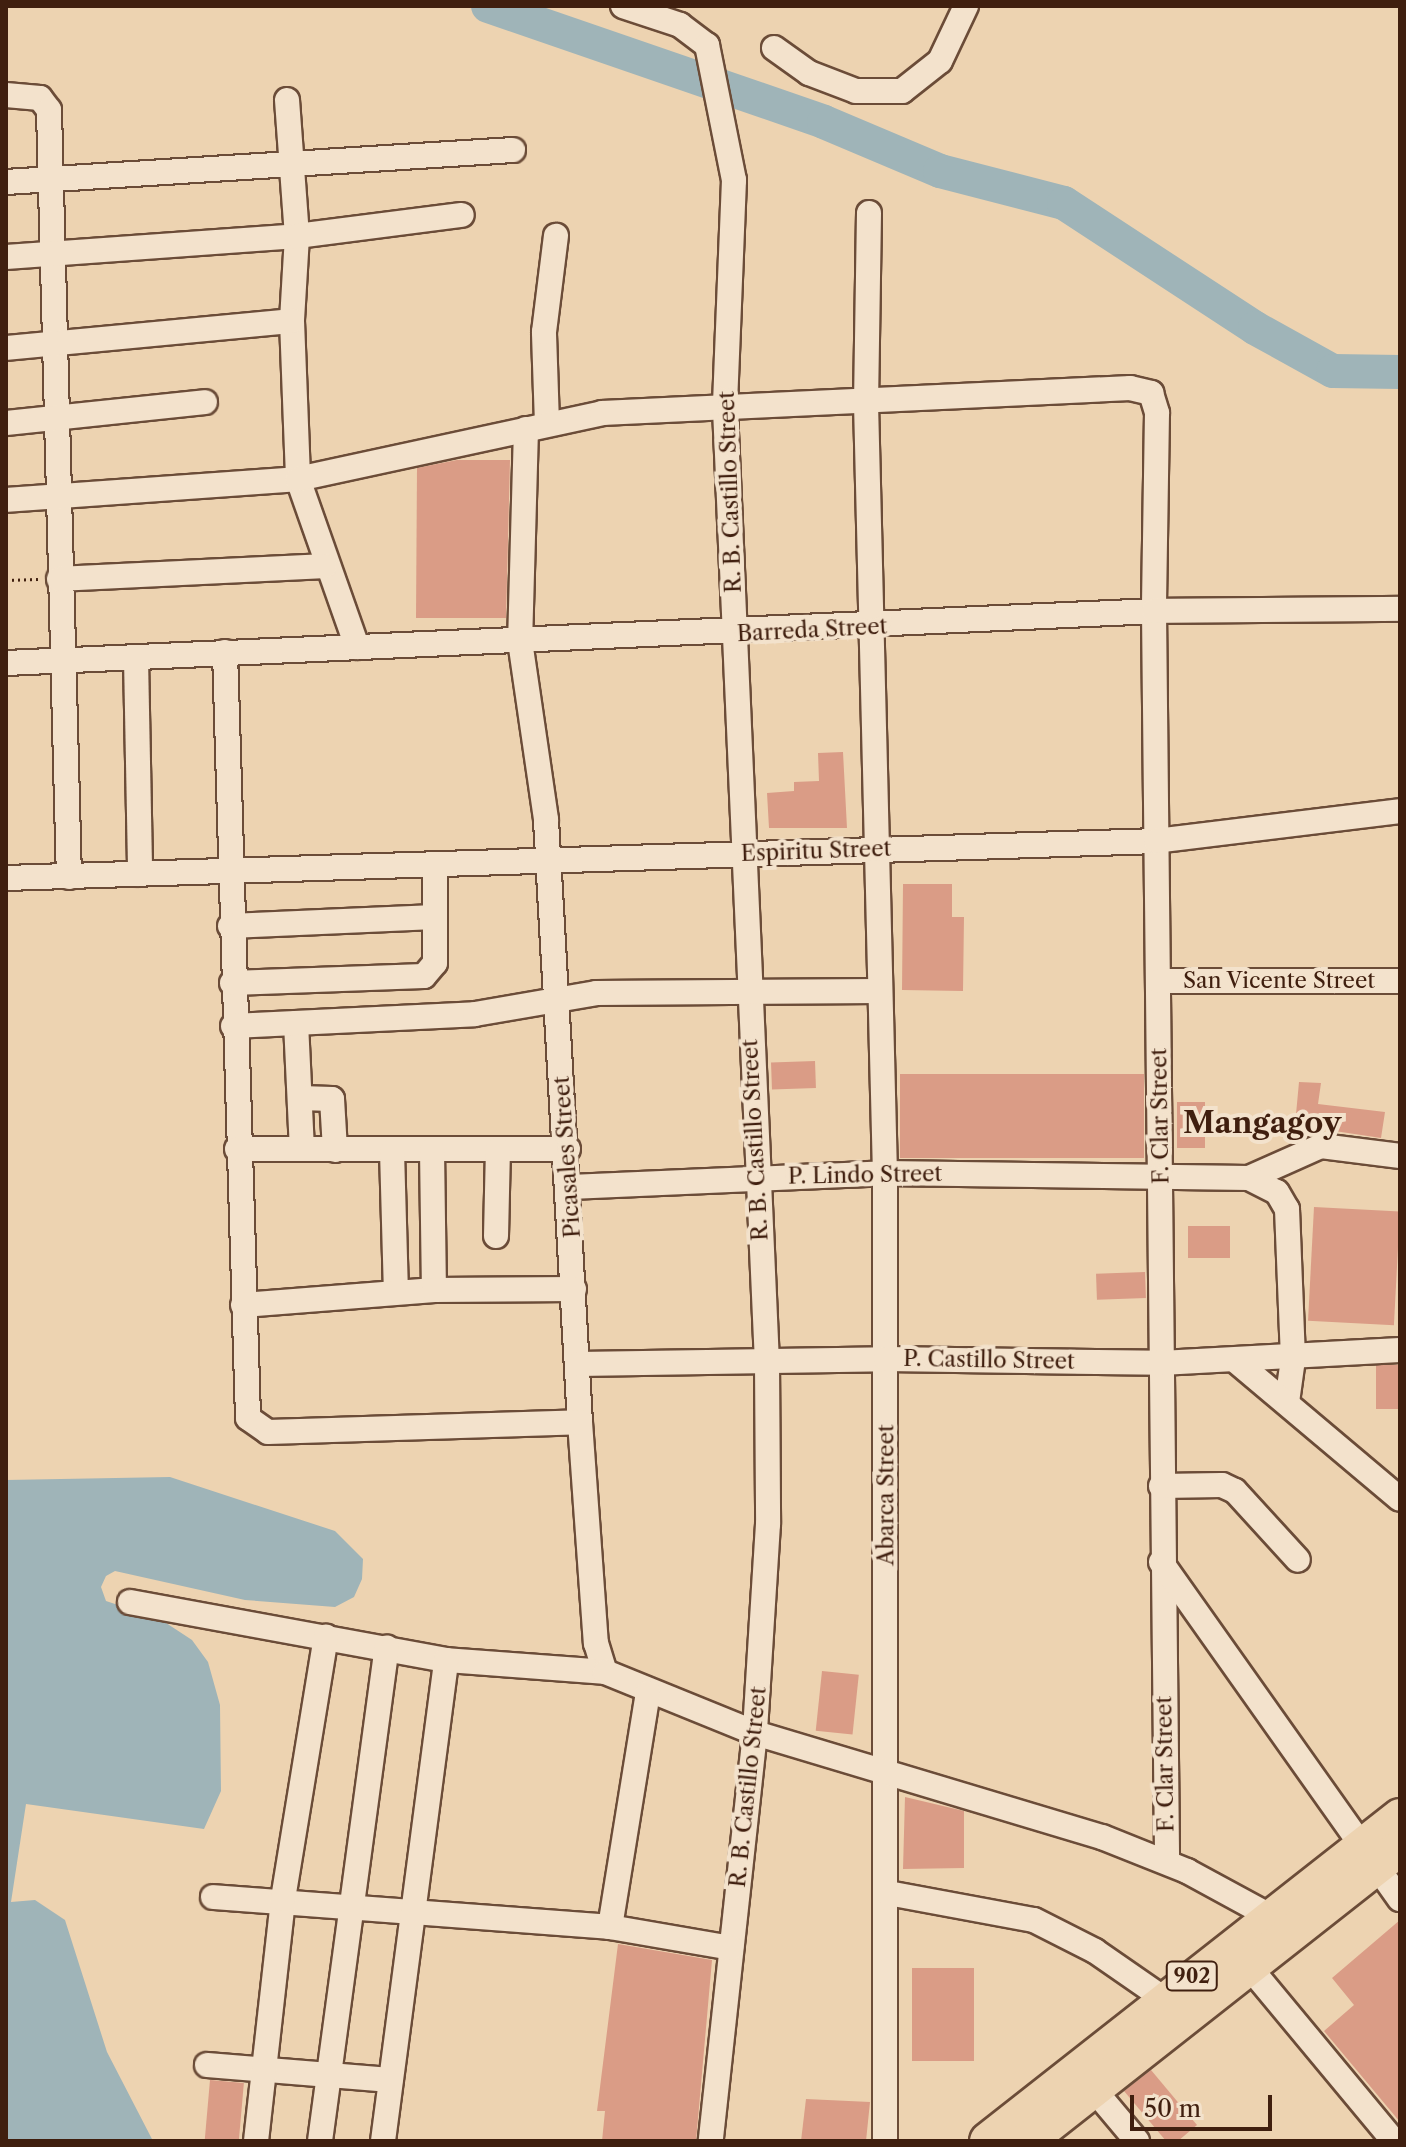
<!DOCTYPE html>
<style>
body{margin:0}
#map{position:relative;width:1406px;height:2147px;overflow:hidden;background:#edd3b1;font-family:"Libre Caslon Text",serif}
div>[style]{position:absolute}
.water>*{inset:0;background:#9fb4b8}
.river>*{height:34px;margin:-17px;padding:0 17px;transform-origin:17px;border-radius:17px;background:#9fb4b8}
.building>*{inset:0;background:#da9c86;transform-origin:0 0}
.path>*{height:3px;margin-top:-1.5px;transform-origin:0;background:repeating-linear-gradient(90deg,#401f0f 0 2px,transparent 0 6px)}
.roads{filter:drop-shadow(2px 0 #6b4c38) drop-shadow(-2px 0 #6b4c38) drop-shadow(0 2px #6b4c38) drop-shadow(0 -2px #6b4c38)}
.minor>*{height:24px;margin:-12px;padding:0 12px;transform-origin:12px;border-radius:12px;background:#f3e2cc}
.highway>*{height:36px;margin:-18px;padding:0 18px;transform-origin:18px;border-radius:18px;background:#edd3b1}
span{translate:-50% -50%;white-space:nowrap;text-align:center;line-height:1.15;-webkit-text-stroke:8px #f3e2cc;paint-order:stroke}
.shield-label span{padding:2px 6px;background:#f3e2cc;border:2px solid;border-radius:6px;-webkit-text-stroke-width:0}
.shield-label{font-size:20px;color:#401f0f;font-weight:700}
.street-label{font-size:22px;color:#401f0f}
.district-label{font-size:30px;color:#401f0f;font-weight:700}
.frame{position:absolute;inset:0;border:8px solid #401f0f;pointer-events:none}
.scale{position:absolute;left:1130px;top:2095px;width:142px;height:36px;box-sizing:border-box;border:4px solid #401f0f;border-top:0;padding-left:10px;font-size:24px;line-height:28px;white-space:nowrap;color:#401f0f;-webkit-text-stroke:6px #f3e2cc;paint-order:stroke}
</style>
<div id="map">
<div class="water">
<i style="clip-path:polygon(170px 1477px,335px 1531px,363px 1559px,362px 1579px,354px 1597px,335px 1607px,245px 1600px,115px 1571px,106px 1576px,101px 1587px,106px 1601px,160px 1619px,192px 1640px,208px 1662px,220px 1705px,221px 1791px,204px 1829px,26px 1804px,11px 1902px,35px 1900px,65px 1920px,107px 2052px,153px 2141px,6px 2141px,6px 1480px)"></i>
</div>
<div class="river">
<i style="left:488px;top:6px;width:355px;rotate:19deg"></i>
<i style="left:824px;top:122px;width:126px;rotate:22.9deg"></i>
<i style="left:940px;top:171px;width:128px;rotate:14.5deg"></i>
<i style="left:1064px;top:203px;width:228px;rotate:33.2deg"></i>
<i style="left:1255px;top:328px;width:89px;rotate:28.9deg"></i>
<i style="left:1333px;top:371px;width:67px;rotate:0.9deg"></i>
</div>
<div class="building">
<i style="clip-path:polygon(457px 460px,510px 460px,506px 618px,416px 618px,417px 468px)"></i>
<i style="clip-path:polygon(843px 752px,847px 828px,769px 828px,767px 793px,794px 791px,794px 782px,819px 781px,818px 753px)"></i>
<i style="clip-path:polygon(903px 884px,952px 884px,952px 917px,964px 917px,963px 991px,902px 990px)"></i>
<i style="left:815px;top:1061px;width:27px;height:44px;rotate:88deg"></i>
<i style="left:900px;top:1074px;width:244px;height:84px"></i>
<i style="clip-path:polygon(1299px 1082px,1321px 1083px,1318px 1104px,1385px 1112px,1381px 1138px,1295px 1125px)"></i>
<i style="left:1177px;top:1102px;width:28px;height:46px"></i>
<i style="left:1314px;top:1207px;width:86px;height:114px;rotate:3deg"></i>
<i style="left:1230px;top:1226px;width:32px;height:42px;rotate:90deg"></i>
<i style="left:1145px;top:1272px;width:26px;height:49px;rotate:88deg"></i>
<i style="left:1400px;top:1365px;width:44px;height:24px;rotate:90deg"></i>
<i style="left:822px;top:1671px;width:37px;height:60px;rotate:6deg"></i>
<i style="clip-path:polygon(905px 1797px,964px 1811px,964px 1868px,903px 1869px)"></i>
<i style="clip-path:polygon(1400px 1920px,1400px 2122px,1324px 2031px,1354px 2005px,1332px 1978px)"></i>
<i style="clip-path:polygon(618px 1944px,712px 1960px,696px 2141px,602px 2141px,605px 2111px,597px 2111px)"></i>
<i style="left:912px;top:1968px;width:62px;height:93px"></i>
<i style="clip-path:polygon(1151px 2070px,1197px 2125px,1178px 2141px,1166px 2141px,1124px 2091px)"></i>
<i style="left:210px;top:2080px;width:34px;height:61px;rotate:5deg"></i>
<i style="clip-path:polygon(806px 2099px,870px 2102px,866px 2141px,801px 2141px)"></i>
</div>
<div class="path">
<i style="left:6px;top:580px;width:32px;rotate:-2deg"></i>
</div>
<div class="roads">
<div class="minor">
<i style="left:623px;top:6px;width:60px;rotate:18.4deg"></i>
<i style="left:680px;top:25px;width:34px;rotate:37deg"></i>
<i style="left:707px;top:45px;width:138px;rotate:78.7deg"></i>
<i style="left:734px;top:180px;width:229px;rotate:92.3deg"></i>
<i style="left:725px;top:409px;width:955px;rotate:87.48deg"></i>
<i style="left:767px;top:1363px;width:161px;rotate:89.6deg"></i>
<i style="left:768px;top:1524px;width:209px;rotate:93.6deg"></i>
<i style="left:755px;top:1733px;width:410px;rotate:96.2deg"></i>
<i style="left:774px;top:48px;width:43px;rotate:35.5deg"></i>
<i style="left:809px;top:73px;width:50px;rotate:21deg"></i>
<i style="left:856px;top:91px;width:46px"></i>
<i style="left:902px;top:91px;width:48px;rotate:-38.3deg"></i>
<i style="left:940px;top:61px;width:61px;rotate:-64.7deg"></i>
<i style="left:6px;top:95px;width:34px;rotate:5deg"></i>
<i style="left:40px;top:98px;width:15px;rotate:53deg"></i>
<i style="left:49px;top:110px;width:767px;rotate:88.51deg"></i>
<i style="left:287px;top:100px;width:136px;rotate:85.8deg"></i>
<i style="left:297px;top:236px;width:85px;rotate:93.4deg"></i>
<i style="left:292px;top:321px;width:158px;rotate:87.8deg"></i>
<i style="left:298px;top:479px;width:178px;rotate:70.6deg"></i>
<i style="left:6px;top:182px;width:508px;rotate:-3.61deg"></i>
<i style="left:869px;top:213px;width:190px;rotate:90.9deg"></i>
<i style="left:866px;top:403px;width:770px;rotate:88.59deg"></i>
<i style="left:885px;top:1173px;width:968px;rotate:90deg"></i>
<i style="left:6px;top:257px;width:292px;rotate:-4.1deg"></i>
<i style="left:297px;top:236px;width:166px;rotate:-7.3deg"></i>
<i style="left:6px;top:348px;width:287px;rotate:-5.4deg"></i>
<i style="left:6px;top:423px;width:200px;rotate:-6deg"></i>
<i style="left:547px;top:424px;width:92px;rotate:-91.9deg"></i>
<i style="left:544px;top:332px;width:97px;rotate:-82.9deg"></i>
<i style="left:526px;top:429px;width:212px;rotate:91.6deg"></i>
<i style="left:520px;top:641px;width:181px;rotate:81.7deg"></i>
<i style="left:546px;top:820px;width:603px;rotate:86.77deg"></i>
<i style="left:580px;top:1422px;width:222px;rotate:85.9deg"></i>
<i style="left:596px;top:1643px;width:30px;rotate:73deg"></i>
<i style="left:6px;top:500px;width:293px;rotate:-4.1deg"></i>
<i style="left:298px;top:479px;width:311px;rotate:-12.2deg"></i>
<i style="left:602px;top:413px;width:529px;rotate:-2.71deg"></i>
<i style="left:1130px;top:388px;width:22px;rotate:13deg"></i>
<i style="left:1151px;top:393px;width:21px;rotate:73deg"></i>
<i style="left:1157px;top:413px;width:198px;rotate:90.9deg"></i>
<i style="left:1154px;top:611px;width:1251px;rotate:89.4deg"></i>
<i style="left:59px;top:579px;width:266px;rotate:-2.8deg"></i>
<i style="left:225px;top:652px;width:766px;rotate:88.28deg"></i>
<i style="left:248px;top:1418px;width:24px;rotate:35deg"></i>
<i style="left:268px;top:1432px;width:312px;rotate:-1.8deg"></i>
<i style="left:136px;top:658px;width:216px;rotate:88.9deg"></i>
<i style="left:6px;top:663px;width:1149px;rotate:-2.59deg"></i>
<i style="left:1154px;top:611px;width:246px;rotate:-0.5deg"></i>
<i style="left:6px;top:878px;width:1151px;rotate:-1.84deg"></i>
<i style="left:1156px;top:841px;width:246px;rotate:-7deg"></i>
<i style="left:230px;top:926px;width:205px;rotate:-2.5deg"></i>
<i style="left:1159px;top:981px;width:241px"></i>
<i style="left:232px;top:983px;width:192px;rotate:-2.1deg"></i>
<i style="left:424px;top:976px;width:17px;rotate:-50deg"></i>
<i style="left:435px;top:963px;width:98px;rotate:-90deg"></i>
<i style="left:296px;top:1023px;width:126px;rotate:87.3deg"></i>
<i style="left:233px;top:1026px;width:242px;rotate:-2.8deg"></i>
<i style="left:475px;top:1014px;width:123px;rotate:-9.8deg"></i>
<i style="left:596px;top:993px;width:283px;rotate:-0.4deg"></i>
<i style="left:300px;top:1098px;width:32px;rotate:2deg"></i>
<i style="left:332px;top:1099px;width:51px;rotate:86.6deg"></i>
<i style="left:237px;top:1149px;width:331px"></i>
<i style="left:432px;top:1150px;width:140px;rotate:89.2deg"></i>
<i style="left:392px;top:1151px;width:141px;rotate:88.4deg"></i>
<i style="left:1249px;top:1178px;width:79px;rotate:-24deg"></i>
<i style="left:1321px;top:1146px;width:80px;rotate:7.2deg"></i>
<i style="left:570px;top:1187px;width:315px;rotate:-2.5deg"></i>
<i style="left:885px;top:1173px;width:364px;rotate:0.8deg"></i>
<i style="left:1249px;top:1178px;width:31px;rotate:27deg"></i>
<i style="left:1277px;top:1192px;width:20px;rotate:60deg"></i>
<i style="left:1287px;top:1209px;width:150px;rotate:87.7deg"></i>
<i style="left:1293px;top:1359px;width:43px;rotate:97.9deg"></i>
<i style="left:496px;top:1236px;width:86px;rotate:-88.7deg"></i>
<i style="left:243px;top:1305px;width:192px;rotate:-4.5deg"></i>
<i style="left:434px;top:1290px;width:140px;rotate:-0.4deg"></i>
<i style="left:1236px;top:1361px;width:214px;rotate:40.1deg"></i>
<i style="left:578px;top:1364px;width:308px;rotate:-0.9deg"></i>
<i style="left:886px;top:1359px;width:275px;rotate:0.8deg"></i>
<i style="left:1161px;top:1363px;width:239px;rotate:-3.1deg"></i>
<i style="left:1161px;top:1486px;width:61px;rotate:-0.9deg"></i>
<i style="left:1222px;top:1485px;width:14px;rotate:25deg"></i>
<i style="left:1235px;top:1491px;width:93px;rotate:47.6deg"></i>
<i style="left:1161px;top:1562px;width:413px;rotate:54.7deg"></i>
<i style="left:130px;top:1602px;width:321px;rotate:10.4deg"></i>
<i style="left:446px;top:1660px;width:159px;rotate:4.3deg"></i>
<i style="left:605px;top:1672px;width:162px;rotate:22.1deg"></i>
<i style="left:755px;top:1733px;width:362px;rotate:16.7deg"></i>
<i style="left:1102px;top:1837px;width:92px;rotate:21.8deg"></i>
<i style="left:1187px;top:1871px;width:94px;rotate:28.5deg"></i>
<i style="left:888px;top:1893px;width:148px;rotate:10.5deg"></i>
<i style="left:1034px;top:1920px;width:68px;rotate:26.9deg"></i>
<i style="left:1095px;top:1951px;width:83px;rotate:34.7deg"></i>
<i style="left:213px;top:1897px;width:398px;rotate:4.3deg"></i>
<i style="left:610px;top:1927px;width:123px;rotate:9.8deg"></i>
<i style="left:610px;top:1927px;width:237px;rotate:-80.8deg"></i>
<i style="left:1241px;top:1957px;width:239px;rotate:50.3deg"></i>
<i style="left:207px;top:2065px;width:184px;rotate:4.7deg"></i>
<i style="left:1085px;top:2079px;width:81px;rotate:50deg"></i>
<i style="left:256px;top:2141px;width:244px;rotate:-83.6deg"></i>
<i style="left:283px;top:1899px;width:266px;rotate:-80.7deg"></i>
<i style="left:320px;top:2141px;width:498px;rotate:-82.3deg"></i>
<i style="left:383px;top:2141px;width:485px;rotate:-82.5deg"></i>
</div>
<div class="highway">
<i style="left:988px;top:2141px;width:524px;rotate:-38.18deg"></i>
<i style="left:1027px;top:2141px;width:471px;rotate:-38.2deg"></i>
</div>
</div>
<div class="shield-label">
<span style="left:1192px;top:1976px">902</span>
</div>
<div class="street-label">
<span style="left:730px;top:492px;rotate:-92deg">R. B. Castillo Street</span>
<span style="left:812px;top:630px;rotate:-3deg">Barreda Street</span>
<span style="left:816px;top:851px;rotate:-2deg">Espiritu Street</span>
<span style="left:1279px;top:981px">San Vicente Street</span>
<span style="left:1160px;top:1116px;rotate:-91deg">F. Clar Street</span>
<span style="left:755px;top:1140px;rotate:-93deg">R. B. Castillo Street</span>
<span style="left:567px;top:1157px;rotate:-94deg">Picasales Street</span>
<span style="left:865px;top:1175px;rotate:-1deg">P. Lindo Street</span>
<span style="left:989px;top:1360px;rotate:1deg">P. Castillo Street</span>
<span style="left:886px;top:1495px;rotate:-90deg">Abarca Street</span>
<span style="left:1165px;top:1764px;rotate:-91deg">F. Clar Street</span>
<span style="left:748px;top:1787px;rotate:-84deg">R. B. Castillo Street</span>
</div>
<div class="district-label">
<span style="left:1262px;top:1123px">Mangagoy</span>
</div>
<div class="frame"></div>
<div class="scale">50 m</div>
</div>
